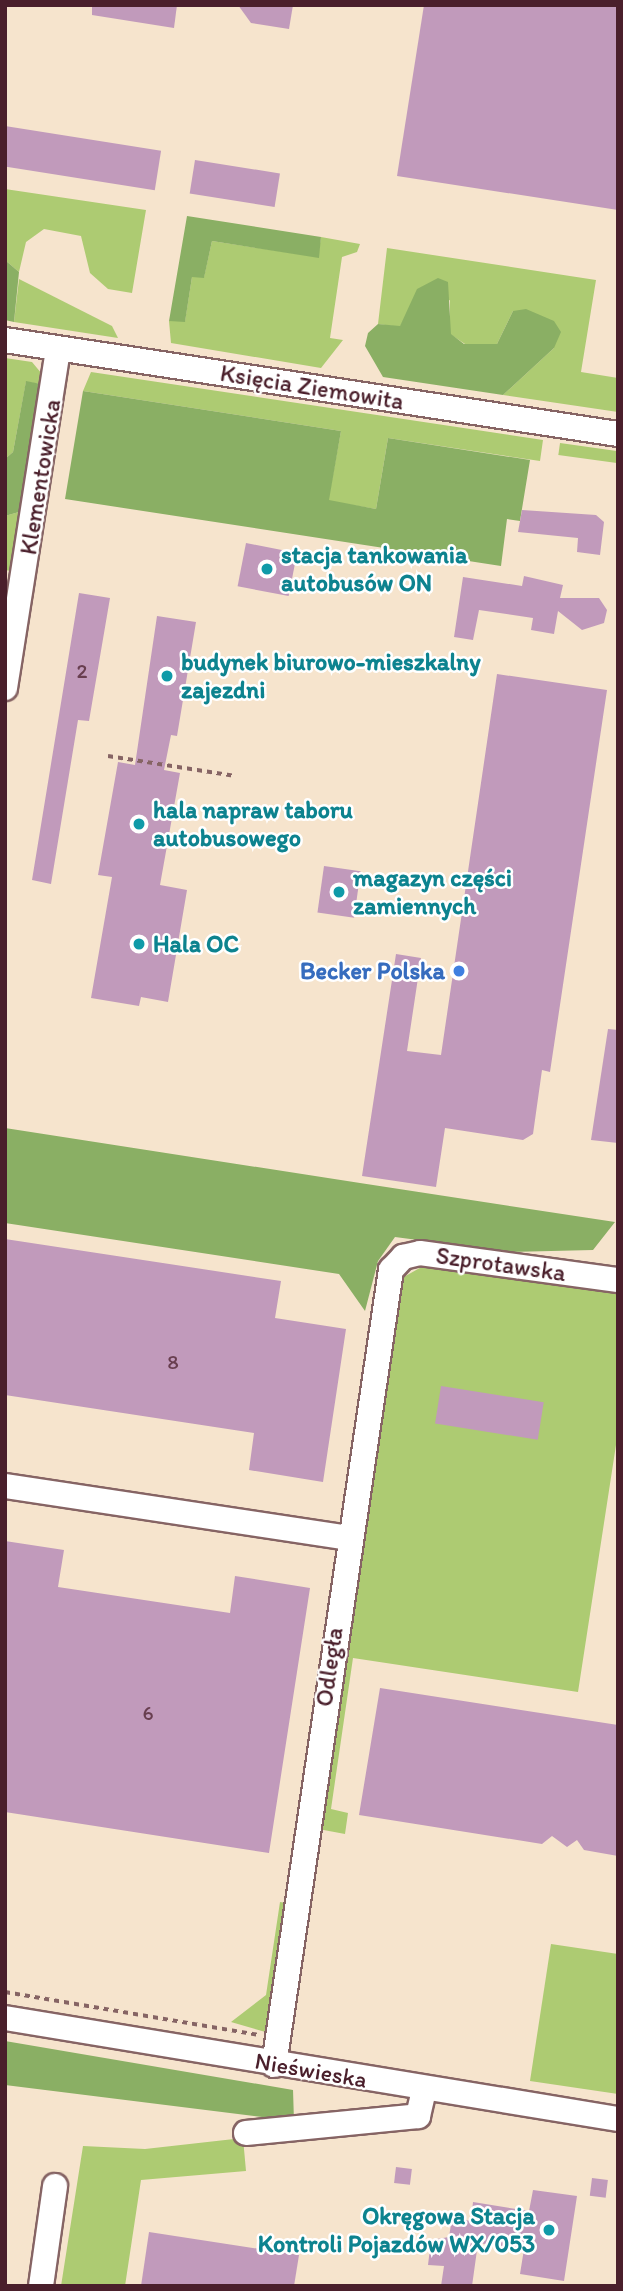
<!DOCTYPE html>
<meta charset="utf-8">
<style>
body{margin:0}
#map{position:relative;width:623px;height:2291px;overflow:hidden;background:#f6e4cd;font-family:Itim,sans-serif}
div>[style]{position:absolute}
.green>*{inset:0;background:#adcb72;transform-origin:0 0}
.forest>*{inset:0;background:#8aaf64}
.building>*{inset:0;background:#c19abb;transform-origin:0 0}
.path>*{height:3.5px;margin-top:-1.75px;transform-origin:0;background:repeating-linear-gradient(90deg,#866464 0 5px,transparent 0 10px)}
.roads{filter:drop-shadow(2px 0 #866464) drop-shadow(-2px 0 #866464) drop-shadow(0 2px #866464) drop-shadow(0 -2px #866464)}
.minor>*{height:24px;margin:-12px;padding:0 12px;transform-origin:12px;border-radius:12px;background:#fff}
.dots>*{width:19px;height:19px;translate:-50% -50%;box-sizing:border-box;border:4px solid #fff;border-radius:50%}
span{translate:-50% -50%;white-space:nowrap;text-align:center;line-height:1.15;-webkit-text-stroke:5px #fff;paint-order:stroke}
.number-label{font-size:21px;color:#683e4f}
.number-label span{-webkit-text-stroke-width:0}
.street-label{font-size:24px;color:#4a1f2b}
.culture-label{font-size:24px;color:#0d838f;font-weight:700}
.left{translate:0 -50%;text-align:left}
.right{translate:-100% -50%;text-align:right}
.shop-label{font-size:24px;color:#366cbe;font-weight:700}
.frame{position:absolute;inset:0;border:7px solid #4a1f2b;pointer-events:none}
</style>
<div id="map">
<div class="green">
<i style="clip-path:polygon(5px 189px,146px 210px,132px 293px,108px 289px,90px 273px,81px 236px,44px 229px,26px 242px,19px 272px,5px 260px)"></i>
<i style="clip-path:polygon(321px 237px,360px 244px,357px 252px,342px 257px,330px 338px,343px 340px,321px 368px,171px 343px,169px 321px,185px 321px,192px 277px,204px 277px,212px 241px,318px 257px)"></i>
<i style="clip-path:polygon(387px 248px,596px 280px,581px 372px,618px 378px,618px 412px,503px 395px,554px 348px,513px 311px,497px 344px,465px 344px,450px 334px,450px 300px,405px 317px,400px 327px,378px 324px)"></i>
<i style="clip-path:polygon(19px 279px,112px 326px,118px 338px,14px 322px)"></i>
<i style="clip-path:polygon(5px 358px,32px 362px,42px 374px,41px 384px,26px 382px,13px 452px,5px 459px)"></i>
<i style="clip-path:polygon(91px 372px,543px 440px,540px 461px,388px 438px,376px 509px,328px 501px,341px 431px,83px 391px)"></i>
<i style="left:560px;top:443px;width:59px;height:12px;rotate:8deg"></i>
<i style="clip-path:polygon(19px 512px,11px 571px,5px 570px,5px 516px)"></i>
<i style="clip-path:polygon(425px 1265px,618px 1288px,618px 1432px,578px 1692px,353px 1658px,331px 1809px,348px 1813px,345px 1834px,313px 1828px,402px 1278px)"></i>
<i style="clip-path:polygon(280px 1902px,292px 1904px,269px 2033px,231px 2022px,266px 1995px)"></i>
<i style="clip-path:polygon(551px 1944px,618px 1954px,618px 2094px,530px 2081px)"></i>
<i style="clip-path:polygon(243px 2138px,246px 2171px,141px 2180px,125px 2286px,61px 2286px,83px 2146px,145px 2149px)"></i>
</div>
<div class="forest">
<i style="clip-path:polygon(187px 216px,321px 237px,319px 258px,212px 241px,204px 278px,192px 277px,185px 322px,169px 321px)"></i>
<i style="clip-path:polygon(5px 260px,19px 272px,14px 322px,5px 320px)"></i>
<i style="clip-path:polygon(438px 278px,448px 282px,451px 334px,464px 344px,497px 344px,513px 311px,526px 309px,554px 321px,561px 332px,554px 348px,503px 395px,383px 377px,365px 346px,368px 333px,378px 324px,400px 326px,417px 289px)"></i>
<i style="clip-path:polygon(26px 381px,41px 384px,19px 512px,5px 516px,5px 459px,13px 452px)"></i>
<i style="clip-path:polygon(83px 391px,341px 431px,329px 500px,376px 509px,388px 438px,530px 460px,520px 521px,507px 519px,501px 566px,65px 499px)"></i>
<i style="clip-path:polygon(5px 1128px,360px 1183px,615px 1222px,593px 1250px,509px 1252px,395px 1237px,378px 1261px,365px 1311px,339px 1274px,5px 1223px)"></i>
<i style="clip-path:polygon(5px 2041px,293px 2090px,294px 2121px,5px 2085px)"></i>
</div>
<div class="building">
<i style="clip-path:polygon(92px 5px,177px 5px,174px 28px,92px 15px)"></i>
<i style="clip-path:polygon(238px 5px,293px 5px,289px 29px,251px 23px)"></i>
<i style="clip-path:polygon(424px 5px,618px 5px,618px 210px,397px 176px)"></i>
<i style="left:5px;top:126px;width:158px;height:40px;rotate:9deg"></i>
<i style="left:195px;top:160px;width:86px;height:34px;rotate:9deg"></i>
<i style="clip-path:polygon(522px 510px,596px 515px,604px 522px,600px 555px,577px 552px,578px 538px,518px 532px)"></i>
<i style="left:246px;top:543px;width:52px;height:44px;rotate:11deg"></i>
<i style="clip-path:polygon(524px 576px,563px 585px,560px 598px,599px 598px,607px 610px,604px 623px,582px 630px,558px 611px,554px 634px,531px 630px,533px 618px,479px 610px,473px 640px,454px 637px,463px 577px,522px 586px)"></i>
<i style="clip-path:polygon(79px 593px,110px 598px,89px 721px,78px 720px,51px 884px,32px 880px)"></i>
<i style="clip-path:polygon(157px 616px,196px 622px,177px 736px,171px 735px,164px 770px,180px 773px,160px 885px,187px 890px,168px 1002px,141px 997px,139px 1006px,91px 998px,112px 877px,98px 875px,118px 762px,135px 765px)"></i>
<i style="clip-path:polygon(497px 674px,607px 690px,550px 1072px,542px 1070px,533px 1134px,523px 1140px,445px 1128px,436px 1187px,362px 1176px,396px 954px,421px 958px,407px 1051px,441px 1055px)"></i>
<i style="left:324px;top:866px;width:37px;height:47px;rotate:8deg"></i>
<i style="clip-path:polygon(608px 1029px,618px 1030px,618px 1143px,591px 1140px)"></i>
<i style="clip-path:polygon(5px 1239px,281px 1281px,275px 1318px,346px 1329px,323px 1482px,249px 1470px,254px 1433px,5px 1395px)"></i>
<i style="left:441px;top:1386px;width:104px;height:38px;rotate:9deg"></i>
<i style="clip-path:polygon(5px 1541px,64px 1550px,58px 1587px,230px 1613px,235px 1576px,310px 1588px,269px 1853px,5px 1812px)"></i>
<i style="clip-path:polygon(380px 1688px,618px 1725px,618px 1856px,584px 1850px,577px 1840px,567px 1847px,552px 1836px,542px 1844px,359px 1815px)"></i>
<i style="left:396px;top:2167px;width:16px;height:16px;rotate:7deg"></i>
<i style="left:592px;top:2178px;width:16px;height:18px;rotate:7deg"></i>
<i style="clip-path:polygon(533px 2190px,577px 2196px,564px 2281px,520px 2274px,524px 2249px,478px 2243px,472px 2286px,441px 2286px,444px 2266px,428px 2265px,431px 2240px,449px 2237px,452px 2218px,471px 2221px,473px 2202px,529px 2211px)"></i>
<i style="clip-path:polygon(149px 2232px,299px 2255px,294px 2286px,141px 2286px)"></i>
</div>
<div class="path">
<i style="left:108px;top:756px;width:129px;rotate:8.9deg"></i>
<i style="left:5px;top:1992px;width:257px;rotate:9.6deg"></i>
</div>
<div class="roads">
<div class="minor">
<i style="left:5px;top:340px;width:620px;rotate:8.72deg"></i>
<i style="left:5px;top:688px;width:343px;rotate:-81.1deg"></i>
<i style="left:5px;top:1486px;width:347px;rotate:8.6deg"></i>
<i style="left:5px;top:2018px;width:621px;rotate:9.36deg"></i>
<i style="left:274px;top:2065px;width:804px;rotate:-81.63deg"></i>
<i style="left:391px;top:1270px;width:18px;rotate:-47deg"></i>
<i style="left:403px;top:1257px;width:17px;rotate:-13deg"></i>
<i style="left:420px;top:1253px;width:200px;rotate:7.8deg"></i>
<i style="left:246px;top:2133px;width:173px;rotate:-5.6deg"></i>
<i style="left:418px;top:2116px;width:28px;rotate:-77deg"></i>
<i style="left:41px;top:2286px;width:101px;rotate:-82deg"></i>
</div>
</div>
<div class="dots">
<i style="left:267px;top:569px;background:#0f9aa8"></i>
<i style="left:167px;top:676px;background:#0f9aa8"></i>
<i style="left:139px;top:824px;background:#0f9aa8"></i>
<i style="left:339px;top:892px;background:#0f9aa8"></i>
<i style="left:139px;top:944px;background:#0f9aa8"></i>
<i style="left:459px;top:971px;background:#3f7fe0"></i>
<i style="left:549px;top:2230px;background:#0f9aa8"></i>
</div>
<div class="number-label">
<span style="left:82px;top:671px">2</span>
<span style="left:173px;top:1362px">8</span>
<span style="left:148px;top:1713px">6</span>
</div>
<div class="street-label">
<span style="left:312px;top:387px;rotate:9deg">Księcia Ziemowita</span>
<span style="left:40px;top:477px;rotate:-81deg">Klementowicka</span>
<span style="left:501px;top:1264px;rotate:8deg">Szprotawska</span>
<span style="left:329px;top:1667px;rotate:-82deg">Odległa</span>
<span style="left:311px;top:2070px;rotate:10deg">Nieświeska</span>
</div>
<div class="culture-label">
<span class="left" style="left:281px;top:569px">stacja tankowania<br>autobusów ON</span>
<span class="left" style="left:181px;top:676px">budynek biurowo-mieszkalny<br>zajezdni</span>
<span class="left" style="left:153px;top:824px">hala napraw taboru<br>autobusowego</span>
<span class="left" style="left:353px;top:892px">magazyn części<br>zamiennych</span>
<span class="left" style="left:153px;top:944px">Hala OC</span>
<span class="right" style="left:535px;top:2230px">Okręgowa Stacja<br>Kontroli Pojazdów WX/053</span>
</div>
<div class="shop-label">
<span class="right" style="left:445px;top:971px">Becker Polska</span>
</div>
<div class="frame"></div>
</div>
